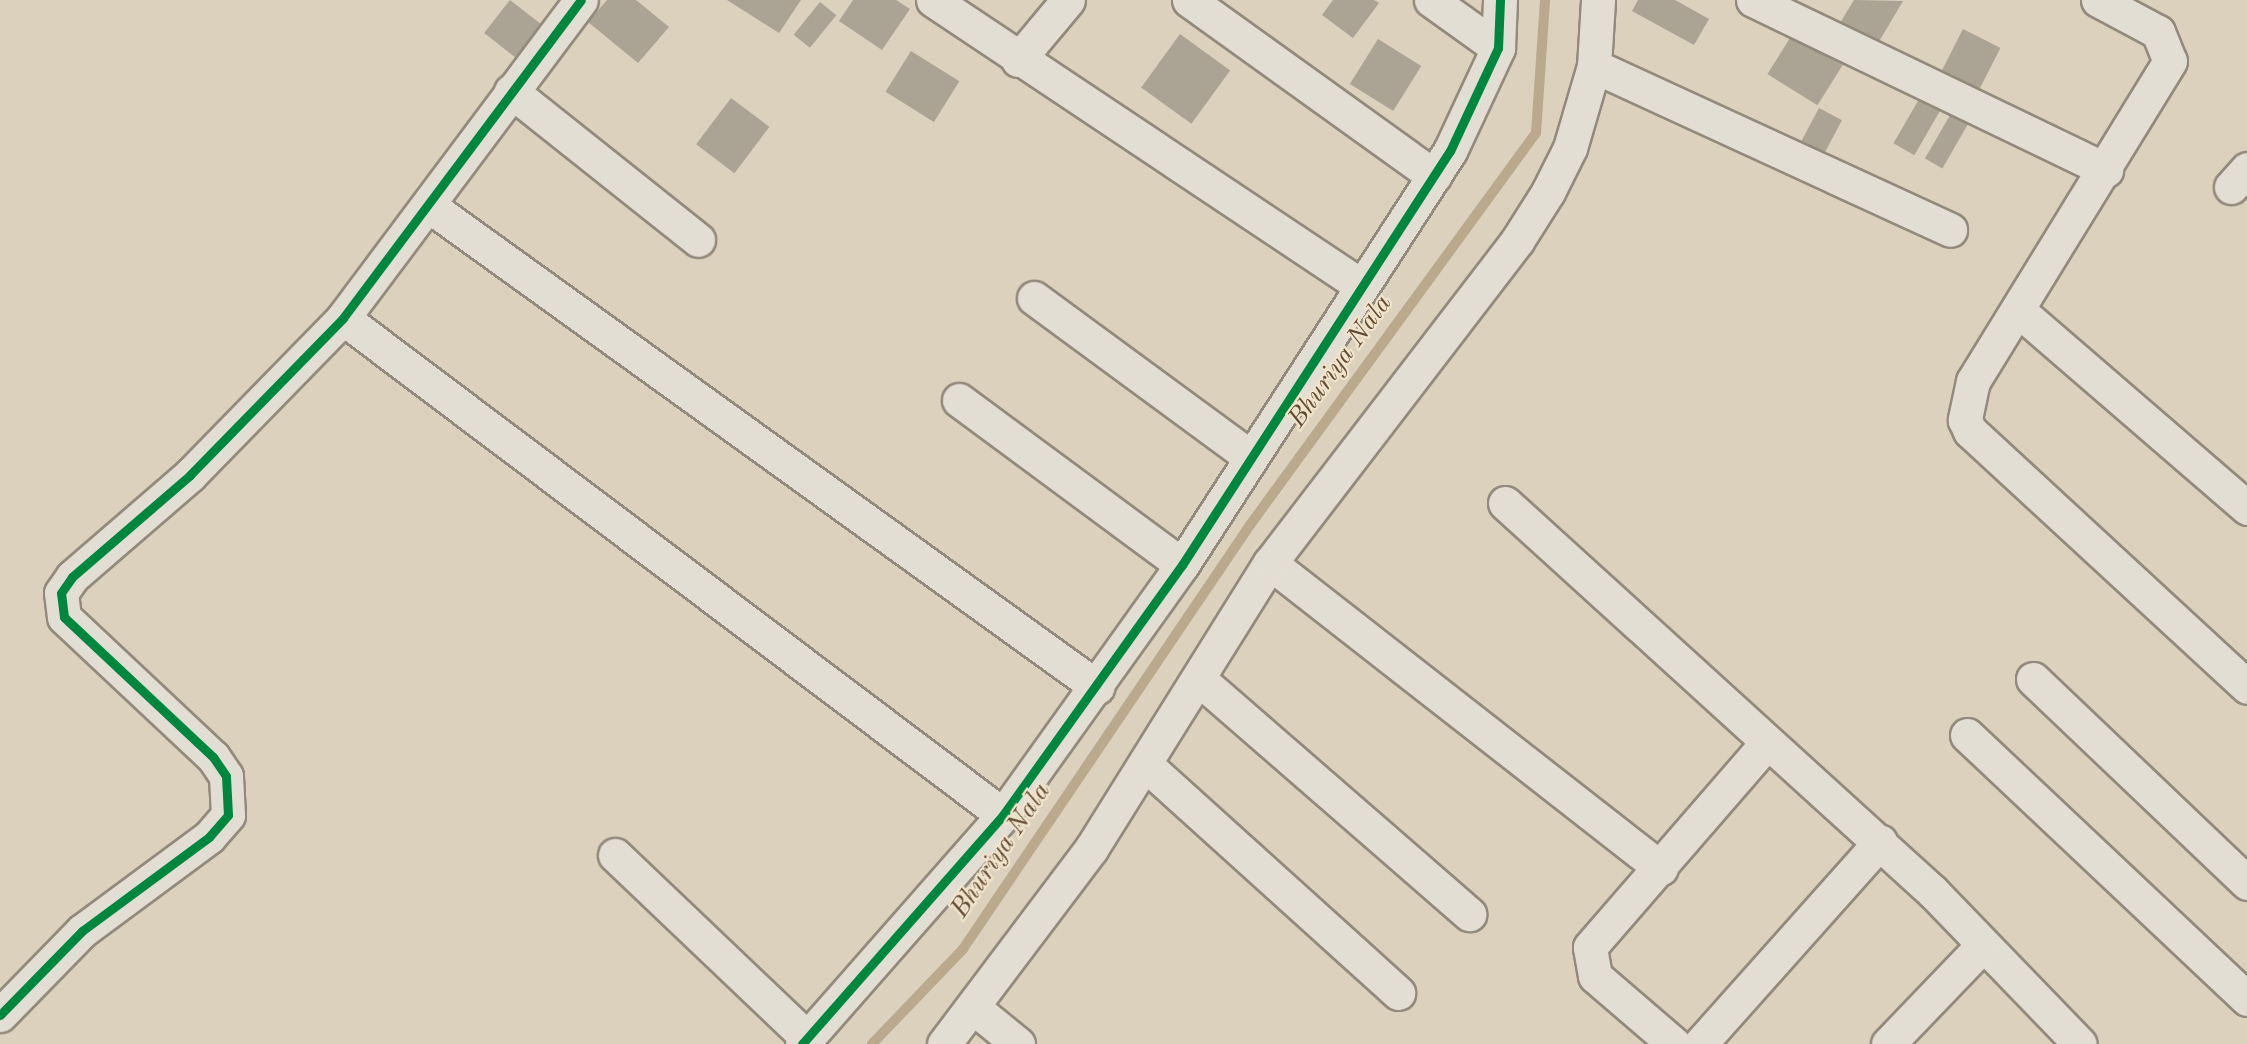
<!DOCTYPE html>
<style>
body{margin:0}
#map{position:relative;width:2247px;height:1044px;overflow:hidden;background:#dbd1bc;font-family:"Old Standard TT",serif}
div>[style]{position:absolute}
.stream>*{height:10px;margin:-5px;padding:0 5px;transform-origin:5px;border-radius:5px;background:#bba98d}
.building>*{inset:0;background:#aba394;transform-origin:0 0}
.roads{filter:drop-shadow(2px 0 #928a7c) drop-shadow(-2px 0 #928a7c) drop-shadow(0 2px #928a7c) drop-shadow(0 -2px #928a7c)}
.minor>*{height:33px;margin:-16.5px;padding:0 16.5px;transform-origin:16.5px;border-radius:16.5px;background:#e3ded3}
.cycleway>*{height:9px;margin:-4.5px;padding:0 4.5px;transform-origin:4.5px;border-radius:4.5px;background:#00873e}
span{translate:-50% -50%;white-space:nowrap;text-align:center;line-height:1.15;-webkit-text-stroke:4.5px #f0e4cb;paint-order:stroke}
.water-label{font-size:26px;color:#624a35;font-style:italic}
</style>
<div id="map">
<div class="stream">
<i style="left:872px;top:1044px;width:132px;rotate:-46.2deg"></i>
<i style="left:963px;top:949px;width:512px;rotate:-55.91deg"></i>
<i style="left:1250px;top:525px;width:485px;rotate:-53.9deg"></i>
<i style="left:1536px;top:133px;width:133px;rotate:-86.1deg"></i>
</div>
<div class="building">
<i style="left:510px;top:0;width:55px;height:42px;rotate:38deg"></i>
<i style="clip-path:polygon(607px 0,636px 0,669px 27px,638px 63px,588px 22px)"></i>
<i style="clip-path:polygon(727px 0,801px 0,779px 33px)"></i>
<i style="clip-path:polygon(853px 0,896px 0,910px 9px,882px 50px,839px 21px)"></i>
<i style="clip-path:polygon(1333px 0,1374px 0,1379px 3px,1353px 38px,1322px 15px)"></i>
<i style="clip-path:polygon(1638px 0,1675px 0,1709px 19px,1694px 45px,1632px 11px)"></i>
<i style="clip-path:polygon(1854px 0,1903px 1px,1871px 55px,1834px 33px)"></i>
<i style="left:820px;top:2px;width:21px;height:42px;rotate:39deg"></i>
<i style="left:1963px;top:29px;width:42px;height:64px;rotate:27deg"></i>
<i style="left:1795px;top:30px;width:59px;height:52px;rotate:32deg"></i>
<i style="left:1180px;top:34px;width:62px;height:66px;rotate:36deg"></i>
<i style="left:1378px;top:39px;width:51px;height:53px;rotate:32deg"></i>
<i style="left:911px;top:51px;width:57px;height:48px;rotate:32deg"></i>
<i style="left:1922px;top:94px;width:24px;height:57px;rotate:30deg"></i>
<i style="left:731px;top:98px;width:48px;height:58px;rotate:37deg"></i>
<i style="left:1819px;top:108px;width:26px;height:51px;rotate:28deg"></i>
<i style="left:1953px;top:110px;width:20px;height:56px;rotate:30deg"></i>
</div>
<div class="roads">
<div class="minor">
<i style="left:933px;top:0;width:513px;rotate:33.72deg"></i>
<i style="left:1189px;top:0;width:302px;rotate:35.7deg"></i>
<i style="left:1431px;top:0;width:82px;rotate:35.6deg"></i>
<i style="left:1753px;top:0;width:392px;rotate:25.7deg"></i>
<i style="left:2098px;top:0;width:68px;rotate:28.1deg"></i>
<i style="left:2158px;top:32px;width:31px;rotate:68deg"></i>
<i style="left:2170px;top:61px;width:376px;rotate:121.6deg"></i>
<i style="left:1973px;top:381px;width:40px;rotate:102deg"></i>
<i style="left:1965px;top:420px;width:12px;rotate:66deg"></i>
<i style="left:1970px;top:431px;width:377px;rotate:42.7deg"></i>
<i style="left:1018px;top:60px;width:78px;rotate:-50.2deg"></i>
<i style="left:1594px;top:66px;width:392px;rotate:24.7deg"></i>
<i style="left:511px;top:91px;width:239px;rotate:38.5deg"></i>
<i style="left:2231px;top:187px;width:24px;rotate:-48deg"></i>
<i style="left:428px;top:205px;width:825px;rotate:35.77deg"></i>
<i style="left:1034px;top:298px;width:267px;rotate:36.3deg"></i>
<i style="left:2018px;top:310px;width:303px;rotate:40.8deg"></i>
<i style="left:343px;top:318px;width:826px;rotate:36.98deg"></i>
<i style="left:959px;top:400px;width:277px;rotate:36.5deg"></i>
<i style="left:1505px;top:503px;width:578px;rotate:42.27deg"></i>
<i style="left:1933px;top:892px;width:211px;rotate:46deg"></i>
<i style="left:1270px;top:563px;width:496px;rotate:38deg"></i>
<i style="left:2033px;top:679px;width:296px;rotate:43.6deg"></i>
<i style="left:1200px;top:680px;width:357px;rotate:41deg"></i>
<i style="left:1967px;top:735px;width:385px;rotate:43.3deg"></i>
<i style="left:1146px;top:765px;width:340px;rotate:42.1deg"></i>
<i style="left:615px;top:855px;width:265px;rotate:43.6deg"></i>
<i style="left:974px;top:1008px;width:57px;rotate:39.3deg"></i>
<i style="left:0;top:1015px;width:117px;rotate:-45.7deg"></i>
<i style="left:82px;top:931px;width:158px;rotate:-36.5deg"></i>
<i style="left:209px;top:837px;width:29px;rotate:-49deg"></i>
<i style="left:228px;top:815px;width:39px;rotate:-93deg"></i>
<i style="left:226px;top:776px;width:23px;rotate:-124deg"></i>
<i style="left:213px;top:757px;width:204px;rotate:-136.8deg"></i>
<i style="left:64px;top:617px;width:24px;rotate:-97deg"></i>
<i style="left:61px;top:593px;width:19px;rotate:-55deg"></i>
<i style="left:72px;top:577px;width:156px;rotate:-40.8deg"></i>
<i style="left:190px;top:475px;width:219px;rotate:-45.7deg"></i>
<i style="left:343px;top:318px;width:397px;rotate:-53.2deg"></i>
<i style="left:802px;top:1044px;width:305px;rotate:-48.7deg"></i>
<i style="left:1003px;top:815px;width:307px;rotate:-54.4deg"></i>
<i style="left:1182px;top:565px;width:493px;rotate:-57.1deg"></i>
<i style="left:1450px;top:151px;width:114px;rotate:-65deg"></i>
<i style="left:1498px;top:48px;width:48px;rotate:-87.6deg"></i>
<i style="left:944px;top:1044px;width:244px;rotate:-53deg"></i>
<i style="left:1091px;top:849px;width:337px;rotate:-58deg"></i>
<i style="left:1270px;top:563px;width:406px;rotate:-52.5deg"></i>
<i style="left:1517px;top:241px;width:58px;rotate:-57.7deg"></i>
<i style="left:1548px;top:192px;width:49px;rotate:-63.4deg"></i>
<i style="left:1570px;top:148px;width:85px;rotate:-73.7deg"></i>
<i style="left:1594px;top:66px;width:66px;rotate:-86.5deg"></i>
<i style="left:1674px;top:1044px;width:104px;rotate:-139.3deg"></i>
<i style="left:1595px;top:976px;width:29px;rotate:-100deg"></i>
<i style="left:1590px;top:947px;width:267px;rotate:-49.1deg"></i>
<i style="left:1700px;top:1044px;width:271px;rotate:-48.3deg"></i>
<i style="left:1888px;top:1044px;width:137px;rotate:-46.2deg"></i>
</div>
</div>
<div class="cycleway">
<i style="left:0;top:1015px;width:117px;rotate:-45.7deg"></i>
<i style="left:82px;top:931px;width:158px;rotate:-36.5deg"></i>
<i style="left:209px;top:837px;width:29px;rotate:-49deg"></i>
<i style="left:228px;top:815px;width:39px;rotate:-93deg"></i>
<i style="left:226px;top:776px;width:23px;rotate:-124deg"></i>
<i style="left:213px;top:757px;width:204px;rotate:-136.8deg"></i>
<i style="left:64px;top:617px;width:24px;rotate:-97deg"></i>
<i style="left:61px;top:593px;width:19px;rotate:-55deg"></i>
<i style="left:72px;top:577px;width:156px;rotate:-40.8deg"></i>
<i style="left:190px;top:475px;width:219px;rotate:-45.7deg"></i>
<i style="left:343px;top:318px;width:397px;rotate:-53.2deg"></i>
<i style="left:802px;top:1044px;width:305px;rotate:-48.7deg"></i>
<i style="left:1003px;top:815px;width:307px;rotate:-54.4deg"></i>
<i style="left:1182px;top:565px;width:493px;rotate:-57.1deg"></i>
<i style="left:1450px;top:151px;width:114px;rotate:-65deg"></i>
<i style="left:1498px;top:48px;width:48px;rotate:-87.6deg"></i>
</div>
<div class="water-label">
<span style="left:1341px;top:362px;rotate:-54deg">Bhuriya Nala</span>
<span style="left:1002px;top:851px;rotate:-56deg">Bhuriya Nala</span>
</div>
</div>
